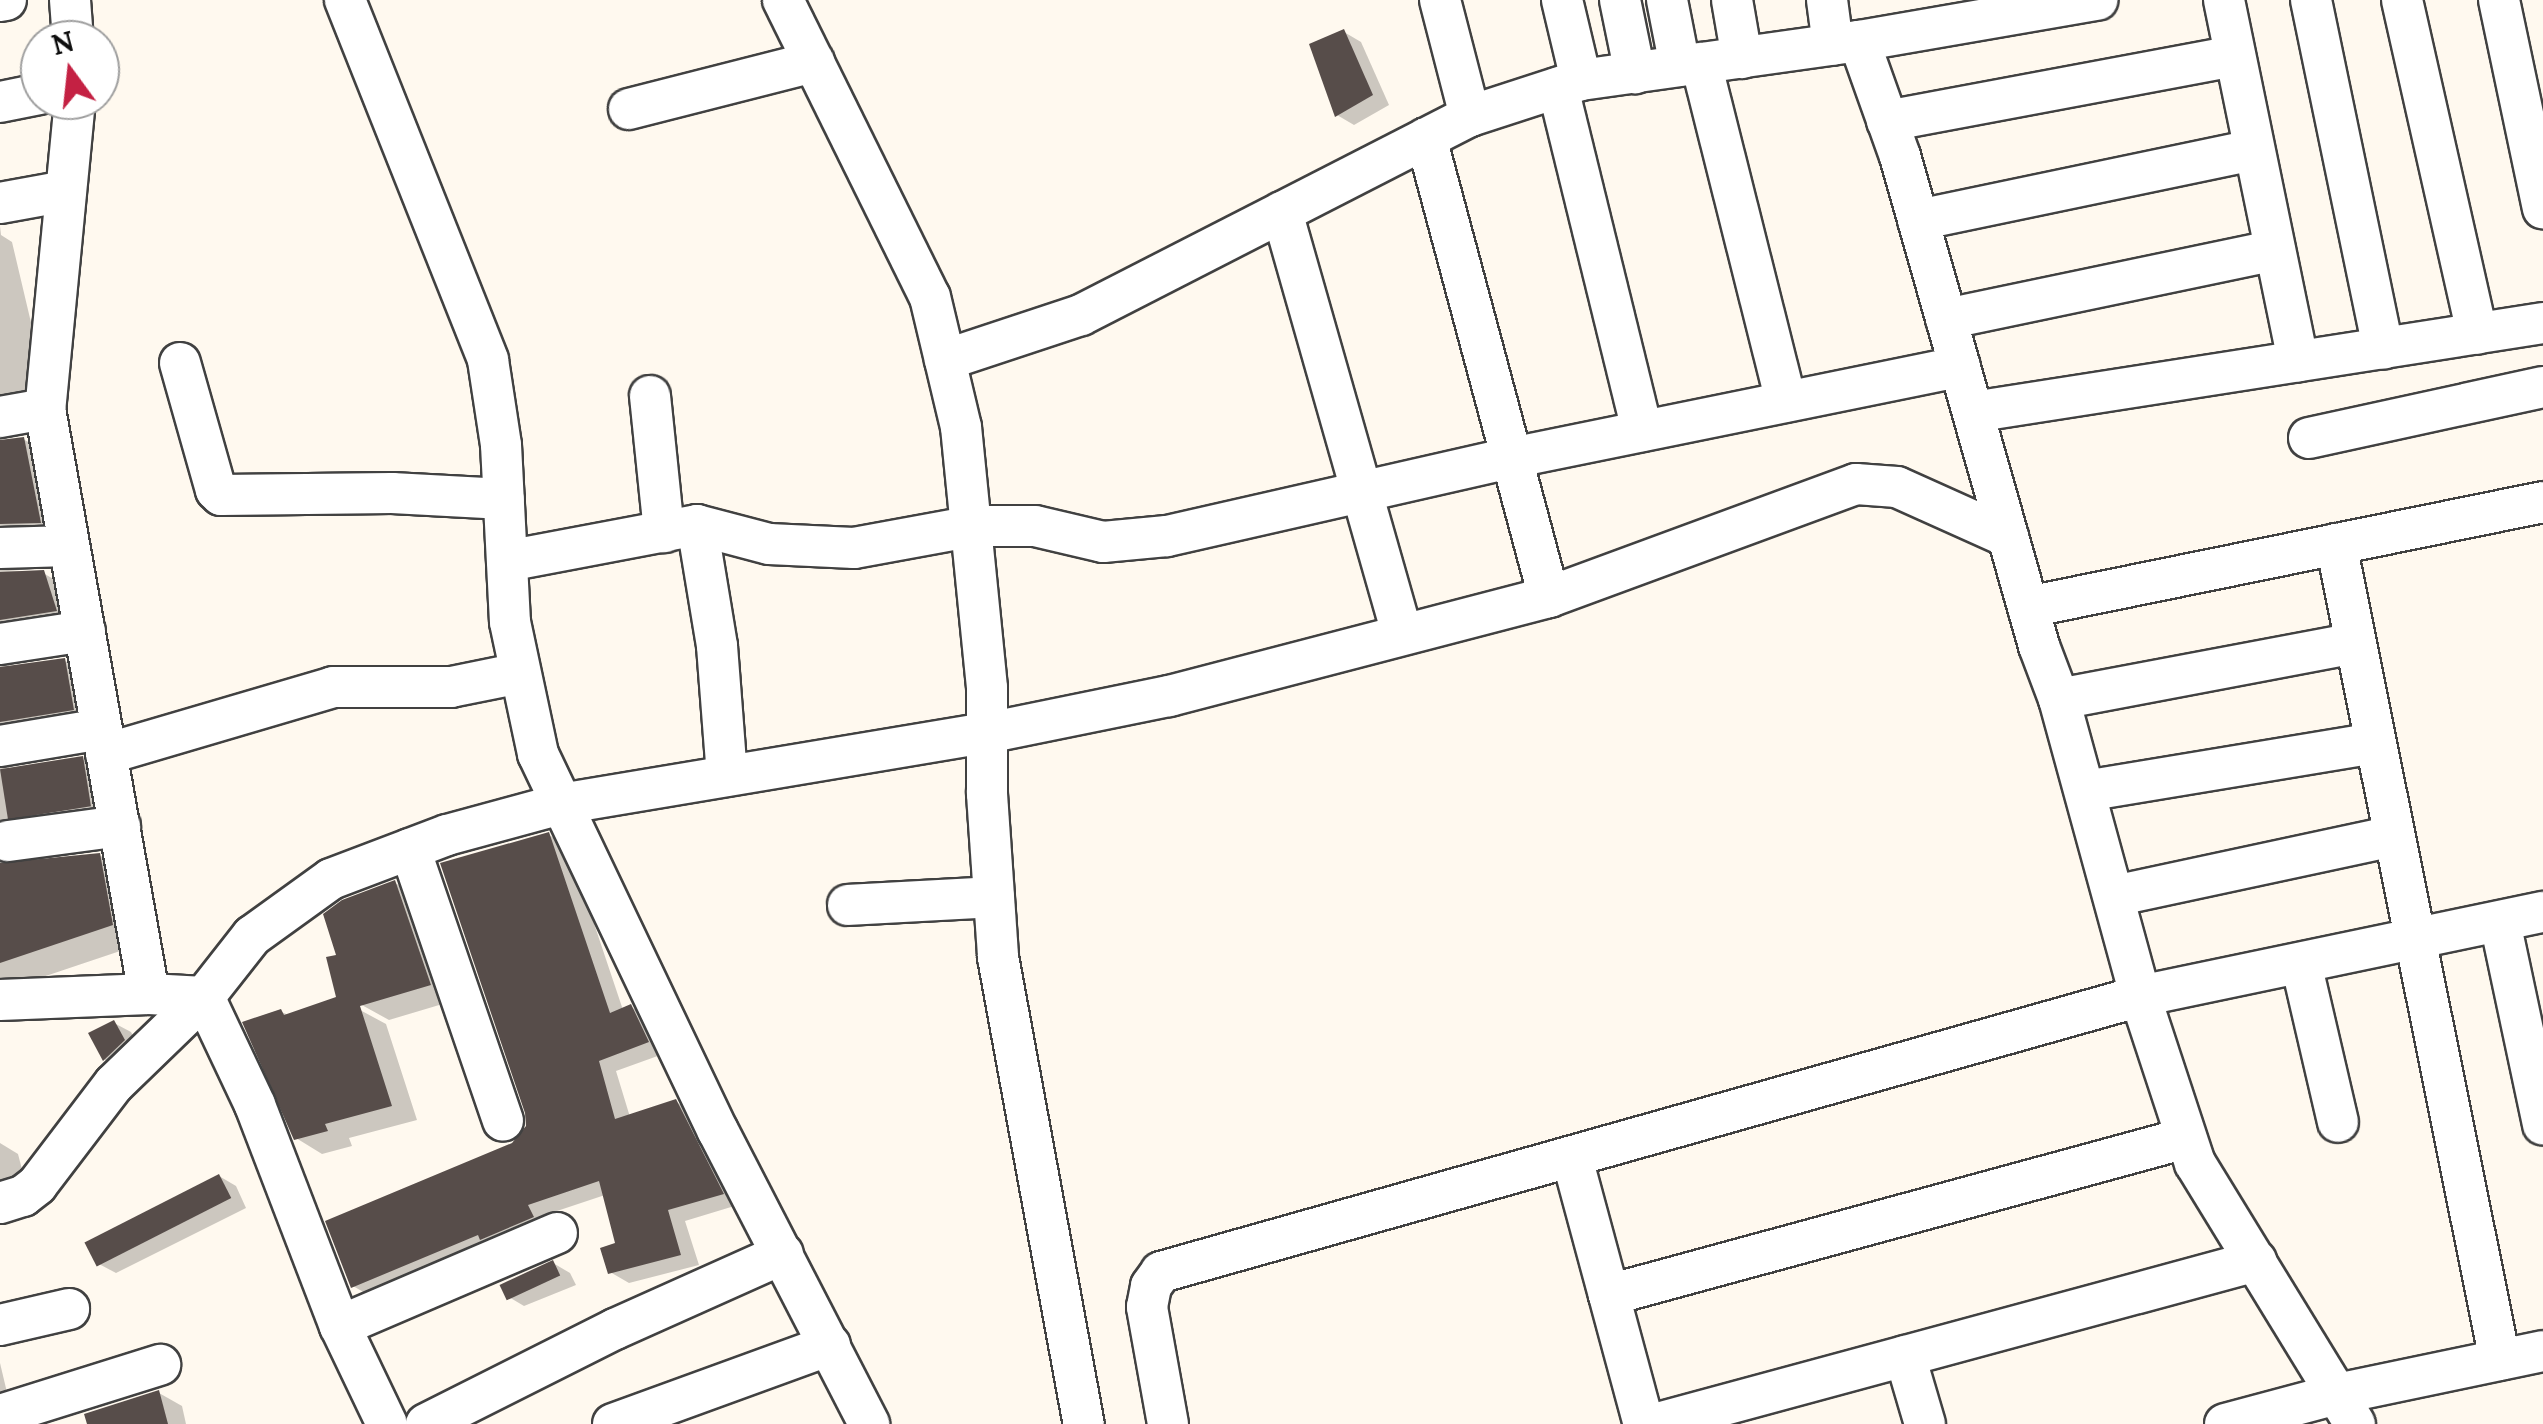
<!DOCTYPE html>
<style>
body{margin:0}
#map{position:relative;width:2543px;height:1424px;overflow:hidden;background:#fff9ef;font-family:Lora,serif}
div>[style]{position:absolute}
.shadow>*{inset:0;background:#0003}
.building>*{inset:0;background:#574d4a;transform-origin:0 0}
.roads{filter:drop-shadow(2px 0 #414141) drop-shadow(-2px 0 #414141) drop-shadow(0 2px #414141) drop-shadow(0 -2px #414141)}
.minor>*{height:40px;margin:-20px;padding:0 20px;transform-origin:20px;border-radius:20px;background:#fff}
span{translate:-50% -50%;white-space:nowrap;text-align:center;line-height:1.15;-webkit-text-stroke:10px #fff;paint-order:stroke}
.north{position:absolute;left:20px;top:20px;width:100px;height:100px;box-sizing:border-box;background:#fff;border:2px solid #9f9f9f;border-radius:50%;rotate:345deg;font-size:28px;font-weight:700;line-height:40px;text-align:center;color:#0e0e0e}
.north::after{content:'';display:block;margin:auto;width:35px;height:45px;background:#c42143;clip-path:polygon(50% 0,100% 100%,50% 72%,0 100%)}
</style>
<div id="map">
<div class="shadow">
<i style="clip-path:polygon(1344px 32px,1361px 42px,1389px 105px,1354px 125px,1337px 115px)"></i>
<i style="clip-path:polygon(0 226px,1px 235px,12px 242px,50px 403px,0 414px)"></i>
<i style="clip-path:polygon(23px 439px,56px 458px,73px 541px,12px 555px,8px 570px,43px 573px,76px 592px,88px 629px,11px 653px,9px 669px,65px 661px,97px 680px,106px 727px,10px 755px,9px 771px,82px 759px,115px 778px,123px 824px,19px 850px,17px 866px,99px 855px,132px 874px,144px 943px,7px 989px,0 985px,0 440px)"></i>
<i style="clip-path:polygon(549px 835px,568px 846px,623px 1010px,631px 1007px,650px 1018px,666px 1053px,616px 1071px,630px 1117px,676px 1102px,695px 1113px,741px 1204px,685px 1221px,699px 1265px,629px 1283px,610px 1272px,618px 1245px,605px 1195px,545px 1215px,551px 1228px,372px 1297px,353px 1286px,520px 1141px,529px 1127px)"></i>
<i style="clip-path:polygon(395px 883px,422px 898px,456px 1000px,389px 1020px,360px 1004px,360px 1010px,386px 1024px,417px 1120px,349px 1138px,352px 1146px,322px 1154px,296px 1138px,281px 1012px,289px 1015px,339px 999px,340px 957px)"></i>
<i style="clip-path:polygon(114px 1023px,131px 1032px,141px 1051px,122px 1069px,105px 1060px,91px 1034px)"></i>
<i style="clip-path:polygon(0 1143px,18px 1154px,29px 1196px,0 1203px)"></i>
<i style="clip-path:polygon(219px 1176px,236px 1186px,246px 1208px,116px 1273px,99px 1264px)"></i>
<i style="clip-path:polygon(553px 1263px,570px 1273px,576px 1285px,524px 1306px,507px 1296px)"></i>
<i style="clip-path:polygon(0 1363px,14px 1422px,0 1424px)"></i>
<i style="clip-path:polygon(159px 1393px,182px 1406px,186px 1424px,89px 1424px)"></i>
</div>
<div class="building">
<i style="clip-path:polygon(1344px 29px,1373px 95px,1335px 117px,1309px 44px)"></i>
<i style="clip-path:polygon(24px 437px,41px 523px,0 524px,0 440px)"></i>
<i style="clip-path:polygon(44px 570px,57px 611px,0 620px,0 572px)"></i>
<i style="clip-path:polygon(65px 658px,74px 710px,0 722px,0 667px)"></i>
<i style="left:83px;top:756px;width:51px;height:84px;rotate:81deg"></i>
<i style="clip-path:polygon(549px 832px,610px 1013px,631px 1004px,649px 1042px,599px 1061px,615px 1119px,676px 1099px,724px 1194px,668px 1210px,681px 1255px,608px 1274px,600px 1248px,615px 1243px,599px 1181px,528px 1205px,534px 1217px,480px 1240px,478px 1235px,351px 1288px,325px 1221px,512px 1143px,526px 1126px,525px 1113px,440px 863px)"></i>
<i style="clip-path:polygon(100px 853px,113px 925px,0 963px,0 863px)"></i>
<i style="clip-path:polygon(395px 880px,431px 985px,360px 1006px,392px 1106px,325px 1124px,328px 1131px,294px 1140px,242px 1022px,281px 1009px,284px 1015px,336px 997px,326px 957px,336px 955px,323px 914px,342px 900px)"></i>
<i style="clip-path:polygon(114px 1020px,125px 1040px,103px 1061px,88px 1033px)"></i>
<i style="left:219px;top:1174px;width:27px;height:151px;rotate:63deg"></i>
<i style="left:553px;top:1260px;width:17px;height:59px;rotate:65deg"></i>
<i style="clip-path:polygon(159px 1390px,168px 1424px,87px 1424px,84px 1414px)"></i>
</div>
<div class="roads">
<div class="minor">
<i style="left:70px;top:0;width:40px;rotate:85.7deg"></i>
<i style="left:345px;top:0;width:387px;rotate:68.3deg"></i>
<i style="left:488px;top:360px;width:86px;rotate:81.3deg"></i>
<i style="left:501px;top:445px;width:177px;rotate:87.1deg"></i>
<i style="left:510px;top:622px;width:135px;rotate:78deg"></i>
<i style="left:538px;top:754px;width:418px;rotate:64.5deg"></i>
<i style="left:718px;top:1131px;width:330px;rotate:62.7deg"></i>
<i style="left:783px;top:0;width:331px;rotate:63.7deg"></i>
<i style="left:930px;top:297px;width:134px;rotate:76.6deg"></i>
<i style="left:961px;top:427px;width:262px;rotate:84.3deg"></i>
<i style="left:987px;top:688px;width:106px;rotate:90deg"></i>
<i style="left:987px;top:794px;width:163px;rotate:86.1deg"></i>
<i style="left:998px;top:957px;width:475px;rotate:79.6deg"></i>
<i style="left:1440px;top:0;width:120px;rotate:75.5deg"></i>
<i style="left:1562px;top:0;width:82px;rotate:76.6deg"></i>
<i style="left:1620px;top:0;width:75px;rotate:78.4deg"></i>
<i style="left:1667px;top:0;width:67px;rotate:78.9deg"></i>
<i style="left:1732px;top:0;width:59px;rotate:80.2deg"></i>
<i style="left:1827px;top:0;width:45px;rotate:82.4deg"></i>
<i style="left:2224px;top:0;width:369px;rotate:78.4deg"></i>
<i style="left:2311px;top:0;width:356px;rotate:78.3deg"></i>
<i style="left:2402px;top:0;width:342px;rotate:77.3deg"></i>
<i style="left:2499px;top:0;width:213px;rotate:78.1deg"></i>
<i style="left:0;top:1px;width:6px;rotate:-9deg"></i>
<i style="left:1859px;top:41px;width:122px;rotate:70.4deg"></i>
<i style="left:1900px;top:156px;width:509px;rotate:74.16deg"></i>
<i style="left:2039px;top:646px;width:57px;rotate:69.3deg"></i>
<i style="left:2059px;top:699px;width:308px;rotate:74.7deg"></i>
<i style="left:2140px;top:996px;width:176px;rotate:71.8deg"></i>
<i style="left:2195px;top:1163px;width:306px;rotate:58.5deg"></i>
<i style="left:1701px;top:63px;width:349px;rotate:75.9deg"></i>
<i style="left:1558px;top:88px;width:353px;rotate:76.2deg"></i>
<i style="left:75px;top:100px;width:310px;rotate:95.5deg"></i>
<i style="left:45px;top:409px;width:594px;rotate:79.92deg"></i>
<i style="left:0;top:102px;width:41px;rotate:-11.3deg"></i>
<i style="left:629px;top:109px;width:191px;rotate:-14.3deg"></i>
<i style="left:1887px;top:121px;width:354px;rotate:-10.6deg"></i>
<i style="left:0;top:203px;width:67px;rotate:-10.3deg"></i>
<i style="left:1282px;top:212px;width:438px;rotate:74.1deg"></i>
<i style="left:1918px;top:220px;width:343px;rotate:-11.8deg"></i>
<i style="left:1946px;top:319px;width:336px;rotate:-11.8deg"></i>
<i style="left:945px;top:360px;width:143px;rotate:-18.3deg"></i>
<i style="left:1081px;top:315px;width:437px;rotate:-27.1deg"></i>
<i style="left:1470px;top:116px;width:117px;rotate:-18deg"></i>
<i style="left:1581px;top:80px;width:281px;rotate:-8deg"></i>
<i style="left:1859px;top:41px;width:242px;rotate:-9.8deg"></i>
<i style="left:180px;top:363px;width:132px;rotate:74.2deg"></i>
<i style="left:216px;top:490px;width:7px;rotate:45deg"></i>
<i style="left:221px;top:495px;width:171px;rotate:-0.7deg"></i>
<i style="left:392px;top:493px;width:112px;rotate:3.1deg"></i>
<i style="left:650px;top:396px;width:137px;rotate:84.1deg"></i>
<i style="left:1973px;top:412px;width:577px;rotate:-8.87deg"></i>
<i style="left:0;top:417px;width:46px;rotate:-10.1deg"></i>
<i style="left:2309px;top:438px;width:239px;rotate:-12.3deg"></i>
<i style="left:697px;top:525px;width:123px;rotate:80.6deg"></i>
<i style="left:717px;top:646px;width:130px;rotate:85.6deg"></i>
<i style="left:2336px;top:544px;width:832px;rotate:78.64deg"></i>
<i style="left:0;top:548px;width:69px;rotate:-1.7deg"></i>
<i style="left:507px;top:561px;width:193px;rotate:-10.7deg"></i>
<i style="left:697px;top:525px;width:74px;rotate:14.8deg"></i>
<i style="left:769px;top:544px;width:85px;rotate:2.7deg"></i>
<i style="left:854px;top:548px;width:122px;rotate:-10.4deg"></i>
<i style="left:974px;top:526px;width:61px"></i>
<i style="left:1035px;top:526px;width:70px;rotate:13.2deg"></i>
<i style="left:1103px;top:542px;width:64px;rotate:-5.4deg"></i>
<i style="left:1167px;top:536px;width:353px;rotate:-12.8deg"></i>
<i style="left:1511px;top:458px;width:458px;rotate:-11.5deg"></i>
<i style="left:1549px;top:597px;width:327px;rotate:-20.2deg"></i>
<i style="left:1856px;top:484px;width:41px;rotate:4.2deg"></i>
<i style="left:1897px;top:487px;width:122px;rotate:24.2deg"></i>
<i style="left:2028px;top:607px;width:526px;rotate:-11.52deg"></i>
<i style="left:0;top:644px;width:86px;rotate:-8.7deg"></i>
<i style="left:2059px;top:699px;width:301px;rotate:-10.7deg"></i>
<i style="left:0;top:746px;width:103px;rotate:-9.5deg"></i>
<i style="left:106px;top:754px;width:237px;rotate:-16.4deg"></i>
<i style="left:333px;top:687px;width:118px"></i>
<i style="left:451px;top:687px;width:70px;rotate:-11.5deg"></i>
<i style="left:2085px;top:791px;width:294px;rotate:-9.4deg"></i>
<i style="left:8px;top:841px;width:113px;rotate:-7.6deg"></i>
<i style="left:410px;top:849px;width:287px;rotate:71.1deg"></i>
<i style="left:2114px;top:896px;width:286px;rotate:-12.1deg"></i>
<i style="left:848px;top:905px;width:146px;rotate:-3.1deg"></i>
<i style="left:2500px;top:922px;width:207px;rotate:78deg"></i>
<i style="left:2301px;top:963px;width:163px;rotate:76.9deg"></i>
<i style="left:0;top:1000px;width:149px;rotate:-2.3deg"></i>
<i style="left:149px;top:994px;width:55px;rotate:3.1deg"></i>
<i style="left:204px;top:997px;width:119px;rotate:64.7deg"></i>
<i style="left:255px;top:1105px;width:237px;rotate:69deg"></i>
<i style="left:340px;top:1326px;width:109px;rotate:64.4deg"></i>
<i style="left:1572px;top:1158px;width:276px;rotate:74.9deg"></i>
<i style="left:0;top:1203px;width:24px;rotate:-17deg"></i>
<i style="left:23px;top:1196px;width:18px;rotate:-38deg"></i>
<i style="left:37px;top:1185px;width:127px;rotate:-52.7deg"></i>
<i style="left:114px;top:1084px;width:125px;rotate:-44deg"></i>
<i style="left:204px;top:997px;width:78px;rotate:-51.8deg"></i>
<i style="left:252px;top:936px;width:97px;rotate:-35.8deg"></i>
<i style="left:331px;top:879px;width:124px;rotate:-20.8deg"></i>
<i style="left:447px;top:835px;width:118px;rotate:-15.2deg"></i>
<i style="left:561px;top:804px;width:432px;rotate:-9.5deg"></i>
<i style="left:987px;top:733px;width:186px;rotate:-11.5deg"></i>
<i style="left:1169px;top:696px;width:393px;rotate:-14.6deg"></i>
<i style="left:1549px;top:597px;width:475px;rotate:-105deg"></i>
<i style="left:1609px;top:1295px;width:598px;rotate:-15.22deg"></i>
<i style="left:0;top:1325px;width:71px;rotate:-13.1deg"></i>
<i style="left:340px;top:1326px;width:236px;rotate:-23.2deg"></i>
<i style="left:1905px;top:1356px;width:71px;rotate:73.6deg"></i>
<i style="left:0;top:1415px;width:168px;rotate:-17.4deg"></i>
<i style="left:426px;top:1424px;width:212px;rotate:-26.7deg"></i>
<i style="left:615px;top:1329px;width:184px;rotate:-24.1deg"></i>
<i style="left:613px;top:1424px;width:231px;rotate:-20deg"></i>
<i style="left:1168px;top:1424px;width:119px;rotate:-100.2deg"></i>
<i style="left:1147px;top:1307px;width:21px;rotate:-79deg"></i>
<i style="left:1151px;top:1286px;width:17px;rotate:-54deg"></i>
<i style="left:1161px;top:1272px;width:1017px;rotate:-15.74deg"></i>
<i style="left:2140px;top:996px;width:412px;rotate:-11.8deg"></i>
<i style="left:1654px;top:1424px;width:624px;rotate:-15.15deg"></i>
<i style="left:2225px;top:1424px;width:116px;rotate:-15deg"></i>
<i style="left:2337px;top:1394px;width:210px;rotate:-11.8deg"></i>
</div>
</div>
<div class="north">N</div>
</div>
